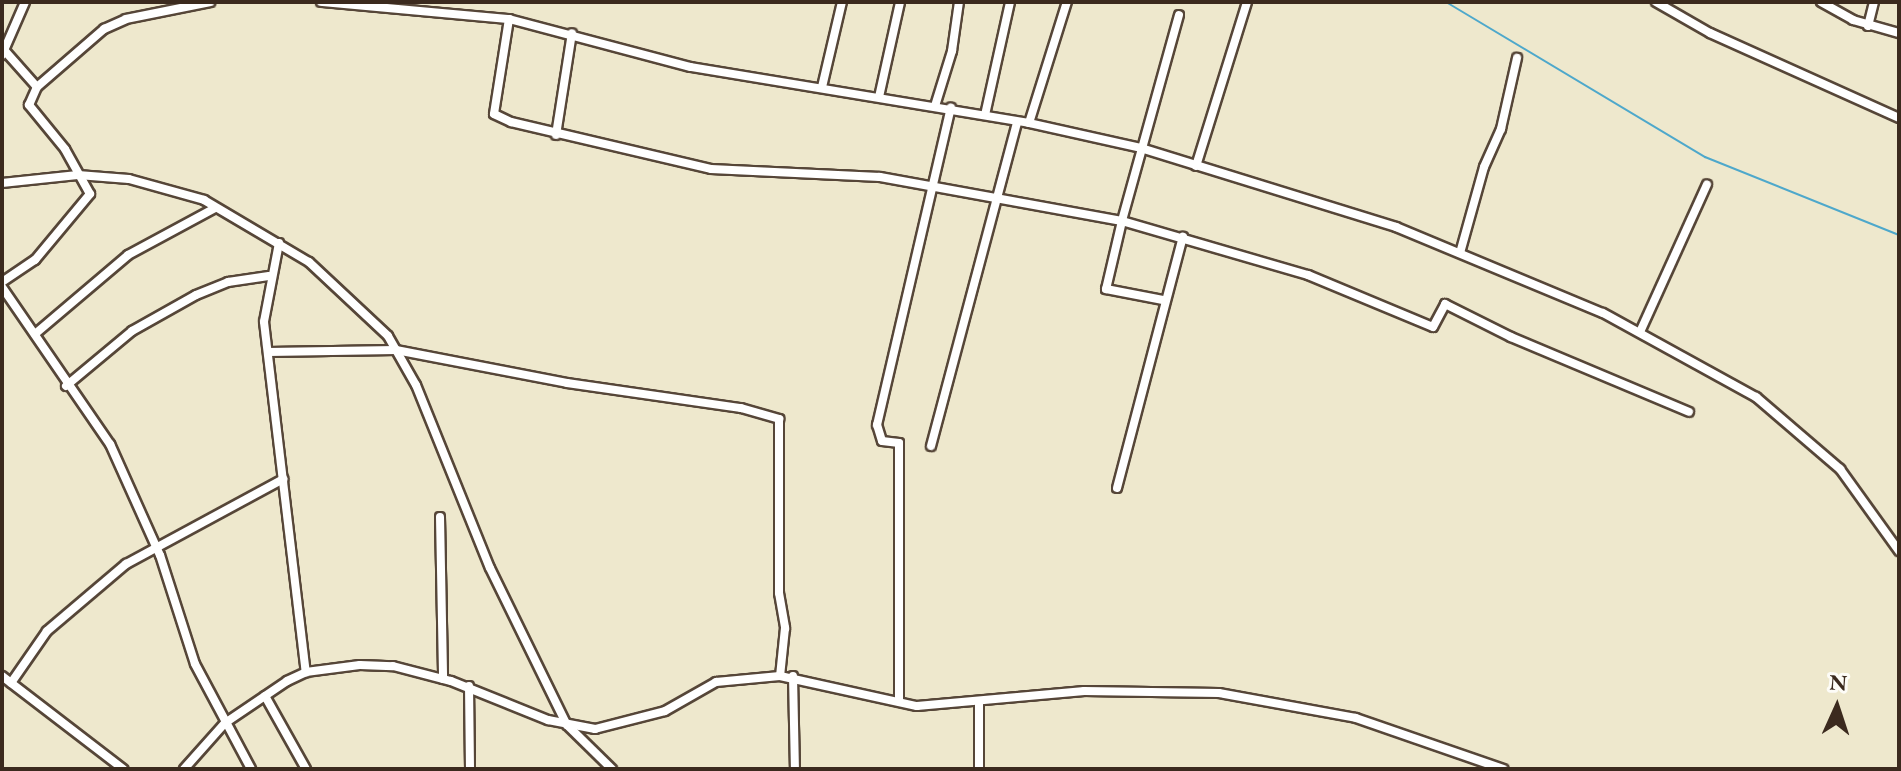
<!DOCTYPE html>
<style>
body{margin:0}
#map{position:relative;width:1901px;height:771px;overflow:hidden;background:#eee8cd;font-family:"EB Garamond",serif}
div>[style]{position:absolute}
.stream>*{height:2px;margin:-1px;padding:0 1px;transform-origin:1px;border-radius:1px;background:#4ea8cb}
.roads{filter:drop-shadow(2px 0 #564638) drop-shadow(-2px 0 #564638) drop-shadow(0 2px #564638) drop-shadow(0 -2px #564638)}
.street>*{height:8px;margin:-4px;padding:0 4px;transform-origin:4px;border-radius:4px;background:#fff}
span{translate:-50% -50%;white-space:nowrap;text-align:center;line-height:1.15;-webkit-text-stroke:8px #fdfcf7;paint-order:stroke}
.frame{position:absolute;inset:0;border:4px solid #3b2a1e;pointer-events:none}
.north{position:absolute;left:1797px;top:667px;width:80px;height:80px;-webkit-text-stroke:6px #fdfcf7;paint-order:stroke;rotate:3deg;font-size:22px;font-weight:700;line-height:32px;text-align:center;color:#3b2a1e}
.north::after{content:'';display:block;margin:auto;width:28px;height:36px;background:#3b2a1e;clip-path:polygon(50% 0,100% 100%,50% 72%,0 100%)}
</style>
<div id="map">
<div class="stream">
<i style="left:1446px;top:2px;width:302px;rotate:30.9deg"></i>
<i style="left:1705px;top:157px;width:209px;rotate:21.9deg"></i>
</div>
<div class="roads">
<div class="street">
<i style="left:321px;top:2px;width:189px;rotate:5.2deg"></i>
<i style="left:509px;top:19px;width:188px;rotate:14.8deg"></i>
<i style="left:691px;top:67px;width:343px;rotate:9.4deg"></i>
<i style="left:1029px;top:123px;width:115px;rotate:12.6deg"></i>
<i style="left:1141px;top:148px;width:267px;rotate:17.2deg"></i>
<i style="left:1396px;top:227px;width:224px;rotate:22.6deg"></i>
<i style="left:1603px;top:313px;width:175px;rotate:28.8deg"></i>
<i style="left:1756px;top:397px;width:111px;rotate:40.6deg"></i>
<i style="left:1840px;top:469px;width:101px;rotate:54.3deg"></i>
<i style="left:1656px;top:2px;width:62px;rotate:29.9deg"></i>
<i style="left:1710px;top:33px;width:207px;rotate:24.2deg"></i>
<i style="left:1821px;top:2px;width:37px;rotate:29deg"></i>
<i style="left:1853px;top:20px;width:48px;rotate:15.8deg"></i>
<i style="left:1179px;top:15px;width:214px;rotate:105.5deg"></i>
<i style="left:1122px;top:221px;width:194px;rotate:16.2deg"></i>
<i style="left:1308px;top:275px;width:135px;rotate:22.6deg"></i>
<i style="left:1433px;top:327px;width:26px;rotate:-62deg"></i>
<i style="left:1445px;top:304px;width:74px;rotate:26.6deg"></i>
<i style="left:1511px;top:337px;width:193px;rotate:22.8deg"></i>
<i style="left:509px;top:19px;width:96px;rotate:99deg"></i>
<i style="left:494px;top:114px;width:19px;rotate:25deg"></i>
<i style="left:511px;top:122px;width:205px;rotate:13.2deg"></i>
<i style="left:711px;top:169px;width:169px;rotate:2.7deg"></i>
<i style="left:880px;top:177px;width:246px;rotate:10.3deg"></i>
<i style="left:1122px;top:221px;width:70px;rotate:103.2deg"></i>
<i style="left:1106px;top:289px;width:58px;rotate:10.9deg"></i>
<i style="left:1868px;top:26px;width:25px;rotate:-76deg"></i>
<i style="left:5px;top:51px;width:48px;rotate:48.4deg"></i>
<i style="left:2px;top:55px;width:58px;rotate:-66.5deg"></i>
<i style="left:822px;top:87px;width:87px;rotate:-76.8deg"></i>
<i style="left:879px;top:97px;width:97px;rotate:-77.5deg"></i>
<i style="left:935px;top:106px;width:58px;rotate:-72.8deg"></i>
<i style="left:952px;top:51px;width:49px;rotate:-81.9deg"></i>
<i style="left:985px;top:115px;width:116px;rotate:-77.5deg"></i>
<i style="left:1029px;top:123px;width:127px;rotate:-72.6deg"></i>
<i style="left:556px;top:135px;width:103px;rotate:-81.1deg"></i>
<i style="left:1196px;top:166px;width:172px;rotate:-72.7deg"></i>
<i style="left:2px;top:183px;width:76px;rotate:-6deg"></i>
<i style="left:78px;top:175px;width:51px;rotate:4.5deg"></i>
<i style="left:129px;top:179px;width:78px;rotate:15.6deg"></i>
<i style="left:204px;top:200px;width:122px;rotate:30.6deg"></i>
<i style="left:309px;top:262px;width:108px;rotate:43.1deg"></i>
<i style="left:388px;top:336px;width:56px;rotate:60.3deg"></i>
<i style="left:416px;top:385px;width:197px;rotate:68deg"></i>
<i style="left:490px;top:568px;width:175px;rotate:63.9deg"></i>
<i style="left:567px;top:725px;width:63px;rotate:44.4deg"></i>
<i style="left:279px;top:243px;width:80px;rotate:100.8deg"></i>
<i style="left:264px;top:322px;width:353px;rotate:83.2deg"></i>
<i style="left:1460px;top:253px;width:89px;rotate:-74.4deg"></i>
<i style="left:1484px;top:167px;width:42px;rotate:-65.9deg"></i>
<i style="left:1501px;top:129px;width:73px;rotate:-77.3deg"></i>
<i style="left:2px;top:282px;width:40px;rotate:-34deg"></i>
<i style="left:35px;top:260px;width:86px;rotate:-50.2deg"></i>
<i style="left:90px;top:194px;width:51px;rotate:-119.1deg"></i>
<i style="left:65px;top:149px;width:57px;rotate:-129.3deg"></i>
<i style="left:29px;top:105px;width:20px;rotate:-66deg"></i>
<i style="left:37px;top:87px;width:89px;rotate:-40.9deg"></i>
<i style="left:104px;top:29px;width:24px;rotate:-24deg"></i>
<i style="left:126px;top:19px;width:86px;rotate:-11.4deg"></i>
<i style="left:2px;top:287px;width:191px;rotate:55.5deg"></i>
<i style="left:110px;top:444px;width:122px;rotate:65.8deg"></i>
<i style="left:160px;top:555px;width:114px;rotate:72.2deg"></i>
<i style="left:195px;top:664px;width:119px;rotate:61.9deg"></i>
<i style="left:1640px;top:332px;width:162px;rotate:-65.6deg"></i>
<i style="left:35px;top:334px;width:122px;rotate:-40.3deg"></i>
<i style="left:128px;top:255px;width:99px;rotate:-28.4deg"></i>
<i style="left:268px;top:352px;width:128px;rotate:-0.9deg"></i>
<i style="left:396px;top:350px;width:174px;rotate:10.9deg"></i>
<i style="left:567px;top:383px;width:176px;rotate:8.2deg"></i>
<i style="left:741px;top:408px;width:40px;rotate:16deg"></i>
<i style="left:779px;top:419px;width:174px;rotate:90deg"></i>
<i style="left:779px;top:593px;width:36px;rotate:80deg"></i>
<i style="left:785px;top:628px;width:48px;rotate:95.9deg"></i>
<i style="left:66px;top:386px;width:86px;rotate:-39.8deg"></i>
<i style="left:132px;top:331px;width:73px;rotate:-29.4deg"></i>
<i style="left:196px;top:295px;width:35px;rotate:-22deg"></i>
<i style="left:228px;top:282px;width:41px;rotate:-8.3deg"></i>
<i style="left:931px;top:446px;width:335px;rotate:-75.1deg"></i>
<i style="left:1117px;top:488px;width:260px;rotate:-75.3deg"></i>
<i style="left:440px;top:517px;width:162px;rotate:88.9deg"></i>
<i style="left:2px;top:676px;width:153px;rotate:37.5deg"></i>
<i style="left:793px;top:676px;width:93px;rotate:88.8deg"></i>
<i style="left:11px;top:683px;width:63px;rotate:-55.3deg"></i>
<i style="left:47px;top:631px;width:104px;rotate:-40.3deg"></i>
<i style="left:126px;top:564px;width:179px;rotate:-28.4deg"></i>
<i style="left:469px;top:686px;width:83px;rotate:89.3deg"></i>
<i style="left:265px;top:696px;width:84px;rotate:60.7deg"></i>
<i style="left:899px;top:700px;width:257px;rotate:-90deg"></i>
<i style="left:899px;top:443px;width:17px;rotate:-173deg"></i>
<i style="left:882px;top:441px;width:17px;rotate:-107deg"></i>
<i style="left:877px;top:425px;width:326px;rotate:-76.9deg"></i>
<i style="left:979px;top:701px;width:68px;rotate:90deg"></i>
<i style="left:184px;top:769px;width:62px;rotate:-48.3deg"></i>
<i style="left:225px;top:723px;width:75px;rotate:-34.1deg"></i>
<i style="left:287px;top:681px;width:21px;rotate:-25deg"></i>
<i style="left:306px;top:672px;width:54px;rotate:-7.4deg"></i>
<i style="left:360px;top:665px;width:33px;rotate:2deg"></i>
<i style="left:393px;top:666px;width:60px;rotate:14.5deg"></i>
<i style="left:451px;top:681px;width:105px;rotate:21.9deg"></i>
<i style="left:548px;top:720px;width:48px;rotate:10.8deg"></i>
<i style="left:595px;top:729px;width:72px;rotate:-14.4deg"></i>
<i style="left:665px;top:711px;width:59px;rotate:-29.6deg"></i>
<i style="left:716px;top:682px;width:64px;rotate:-5.4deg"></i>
<i style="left:780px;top:676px;width:140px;rotate:12.4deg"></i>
<i style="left:917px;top:706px;width:168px;rotate:-5.1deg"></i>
<i style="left:1084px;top:691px;width:135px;rotate:0.8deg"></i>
<i style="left:1219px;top:693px;width:139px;rotate:10.3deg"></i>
<i style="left:1356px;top:718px;width:156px;rotate:19.1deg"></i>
</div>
</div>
<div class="frame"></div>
<div class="north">N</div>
</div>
